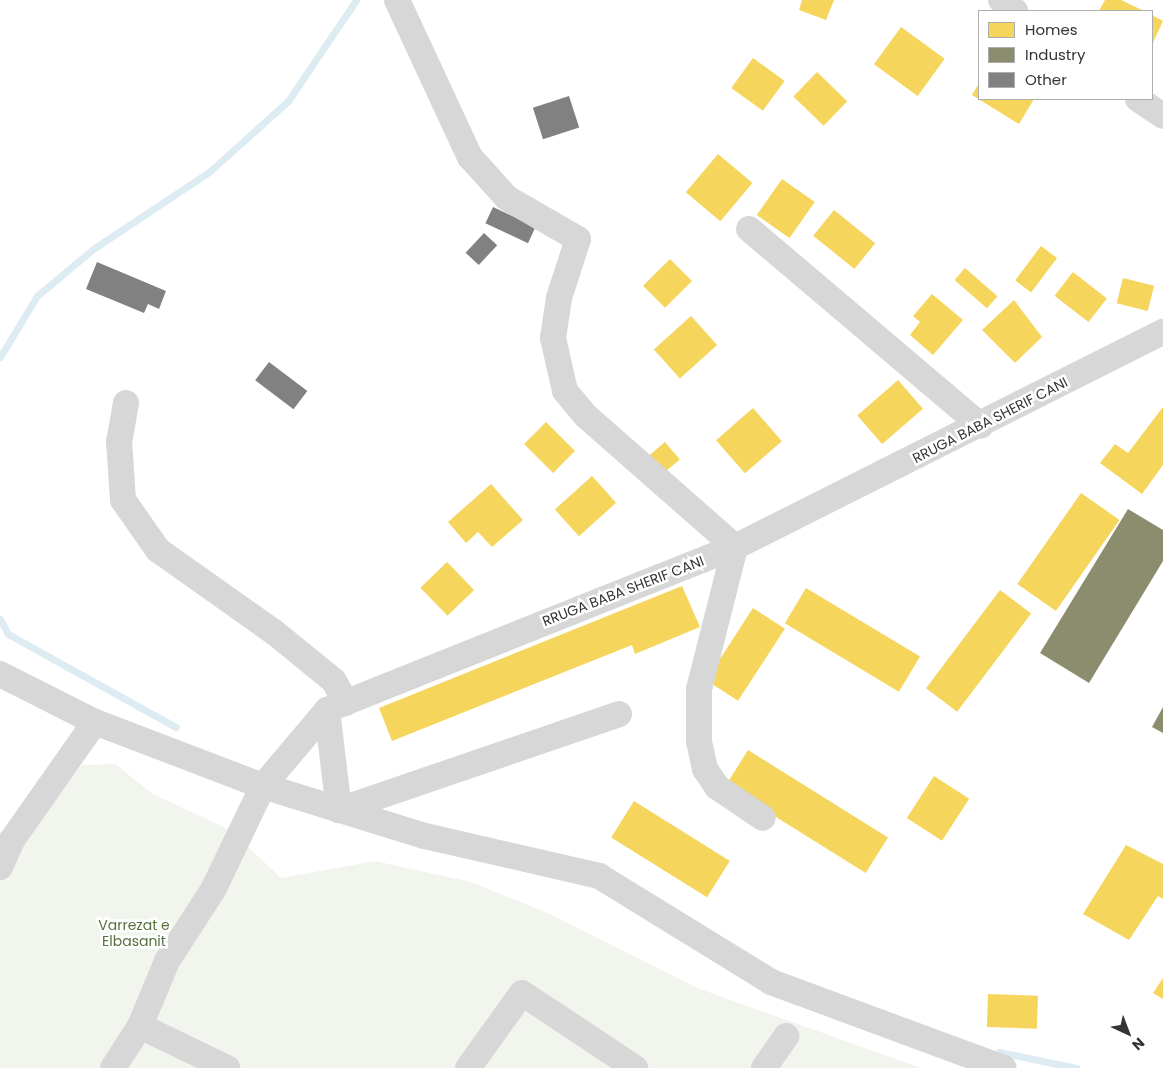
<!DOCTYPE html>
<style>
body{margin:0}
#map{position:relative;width:1163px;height:1068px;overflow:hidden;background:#fff;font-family:Poppins,sans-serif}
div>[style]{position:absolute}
.green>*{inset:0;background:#f1f5ed}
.homes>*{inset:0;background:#f6d55c;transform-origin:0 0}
.industry>*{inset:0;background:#8c8c6e}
.stream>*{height:7px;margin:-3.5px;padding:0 3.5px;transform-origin:3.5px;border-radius:3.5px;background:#ddebf3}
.building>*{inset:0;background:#818181;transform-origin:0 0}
.minor>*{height:26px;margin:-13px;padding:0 13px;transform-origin:13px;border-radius:13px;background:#d7d7d7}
span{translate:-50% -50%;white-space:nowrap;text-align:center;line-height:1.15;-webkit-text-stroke:5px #fff;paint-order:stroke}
.street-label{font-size:14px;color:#333}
.park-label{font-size:14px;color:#56703f}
.legend{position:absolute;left:978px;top:10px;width:175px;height:90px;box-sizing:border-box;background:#fff;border:1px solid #adadad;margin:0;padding:6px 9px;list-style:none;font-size:15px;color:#333}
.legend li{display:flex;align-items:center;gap:10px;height:25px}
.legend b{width:25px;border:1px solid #adadad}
.north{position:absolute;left:1103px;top:1008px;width:50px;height:50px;-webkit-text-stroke:4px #fff;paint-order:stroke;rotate:137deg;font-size:14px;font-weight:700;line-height:20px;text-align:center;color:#333}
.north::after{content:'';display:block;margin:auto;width:18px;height:22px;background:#333;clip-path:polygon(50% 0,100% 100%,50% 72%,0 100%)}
</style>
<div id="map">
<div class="green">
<i style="clip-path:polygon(115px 764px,153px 794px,230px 830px,281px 878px,375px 861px,471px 882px,552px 915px,700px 989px,921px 1068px,0 1068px,0 880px,37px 816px,82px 765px)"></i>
</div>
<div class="homes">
<i style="clip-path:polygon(802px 0,834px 0,826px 20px,799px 10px)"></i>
<i style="clip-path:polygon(1105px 0,1121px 0,1144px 11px,1099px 11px)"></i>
<i style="clip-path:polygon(1152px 15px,1163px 21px,1152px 45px)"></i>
<i style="left:901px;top:27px;width:54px;height:46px;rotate:36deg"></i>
<i style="left:753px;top:58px;width:39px;height:37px;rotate:36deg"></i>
<i style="left:817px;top:72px;width:42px;height:34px;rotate:44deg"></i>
<i style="clip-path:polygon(979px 83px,979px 99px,1034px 99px,1019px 124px,972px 95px)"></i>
<i style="left:718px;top:154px;width:45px;height:50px;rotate:40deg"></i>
<i style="left:782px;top:179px;width:40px;height:44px;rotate:35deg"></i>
<i style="left:834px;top:210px;width:53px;height:33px;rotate:39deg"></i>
<i style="left:1041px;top:246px;width:20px;height:43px;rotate:37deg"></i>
<i style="left:670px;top:259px;width:31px;height:38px;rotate:45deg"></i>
<i style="left:965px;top:268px;width:43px;height:16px;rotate:41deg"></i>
<i style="left:1073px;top:272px;width:43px;height:30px;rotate:38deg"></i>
<i style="left:1123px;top:278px;width:32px;height:26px;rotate:14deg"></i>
<i style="clip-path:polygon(932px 294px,963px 320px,933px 355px,910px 335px,920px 322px,913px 316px)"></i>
<i style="clip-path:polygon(1014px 300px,1042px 337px,1015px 363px,982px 330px)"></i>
<i style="left:691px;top:316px;width:39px;height:50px;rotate:48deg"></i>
<i style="left:898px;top:380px;width:38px;height:54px;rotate:49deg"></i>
<i style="clip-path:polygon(1163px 407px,1163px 465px,1142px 494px,1100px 463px,1115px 444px,1128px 453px)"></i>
<i style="left:753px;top:408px;width:44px;height:49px;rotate:49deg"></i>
<i style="left:546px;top:422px;width:41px;height:31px;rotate:45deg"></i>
<i style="left:665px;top:442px;width:23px;height:22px;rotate:50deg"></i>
<i style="left:592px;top:476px;width:36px;height:50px;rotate:48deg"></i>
<i style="clip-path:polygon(491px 484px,523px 520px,492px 547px,478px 532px,466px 543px,448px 522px)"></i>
<i style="left:1081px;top:493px;width:47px;height:111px;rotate:35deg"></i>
<i style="left:447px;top:562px;width:39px;height:37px;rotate:46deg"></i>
<i style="clip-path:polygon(682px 586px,700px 627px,635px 654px,632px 645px,392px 741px,379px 708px)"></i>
<i style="left:806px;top:588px;width:133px;height:41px;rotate:31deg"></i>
<i style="left:1000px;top:590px;width:39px;height:123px;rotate:37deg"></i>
<i style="left:753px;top:608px;width:38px;height:86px;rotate:33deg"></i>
<i style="left:748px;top:750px;width:165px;height:42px;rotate:32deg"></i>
<i style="left:934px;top:776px;width:42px;height:50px;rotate:33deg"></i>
<i style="left:634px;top:801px;width:113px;height:43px;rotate:32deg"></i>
<i style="clip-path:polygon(1126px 845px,1163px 864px,1163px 899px,1158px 896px,1129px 940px,1083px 914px)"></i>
<i style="clip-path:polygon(1163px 978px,1163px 999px,1153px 993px)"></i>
<i style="left:988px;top:994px;width:50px;height:33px;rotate:2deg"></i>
</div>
<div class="industry">
<i style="clip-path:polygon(1128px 509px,1163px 530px,1163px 561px,1089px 683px,1040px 653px)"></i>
<i style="clip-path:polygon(1163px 707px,1163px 733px,1152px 727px)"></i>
</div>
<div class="stream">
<i style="left:0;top:357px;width:71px;rotate:-58.8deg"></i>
<i style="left:37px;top:296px;width:73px;rotate:-40deg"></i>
<i style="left:93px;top:249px;width:139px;rotate:-33.6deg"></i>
<i style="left:209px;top:172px;width:106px;rotate:-41.9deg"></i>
<i style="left:288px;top:101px;width:122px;rotate:-56deg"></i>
<i style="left:0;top:619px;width:17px;rotate:62deg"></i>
<i style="left:8px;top:634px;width:192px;rotate:29deg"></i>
<i style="left:999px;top:1052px;width:79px;rotate:11.7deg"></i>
</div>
<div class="building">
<i style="left:569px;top:96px;width:33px;height:38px;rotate:72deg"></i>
<i style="left:493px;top:207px;width:47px;height:18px;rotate:25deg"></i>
<i style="left:484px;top:233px;width:18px;height:27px;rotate:43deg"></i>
<i style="clip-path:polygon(97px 262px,166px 291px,159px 309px,148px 304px,144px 313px,86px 289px)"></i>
<i style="left:269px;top:362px;width:48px;height:23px;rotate:37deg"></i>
</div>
<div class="minor">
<i style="left:397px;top:0;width:173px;rotate:65.1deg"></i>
<i style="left:470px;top:157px;width:55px;rotate:47.9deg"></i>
<i style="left:507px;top:198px;width:82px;rotate:30deg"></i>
<i style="left:578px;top:239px;width:62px;rotate:107.9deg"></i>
<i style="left:559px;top:298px;width:40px;rotate:98.5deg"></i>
<i style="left:553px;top:338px;width:54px;rotate:77.2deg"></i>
<i style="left:565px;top:391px;width:33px;rotate:50deg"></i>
<i style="left:586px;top:416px;width:198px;rotate:41.3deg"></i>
<i style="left:735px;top:547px;width:146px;rotate:104.2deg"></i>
<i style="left:699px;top:689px;width:52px;rotate:90deg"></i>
<i style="left:699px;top:741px;width:29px;rotate:78deg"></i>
<i style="left:705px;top:769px;width:22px;rotate:56deg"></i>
<i style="left:717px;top:787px;width:55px;rotate:34deg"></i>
<i style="left:1001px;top:0;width:18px;rotate:38deg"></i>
<i style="left:1138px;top:99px;width:30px;rotate:34deg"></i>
<i style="left:749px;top:229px;width:304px;rotate:40.3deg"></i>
<i style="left:126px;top:403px;width:39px;rotate:100deg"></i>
<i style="left:119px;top:441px;width:59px;rotate:86.1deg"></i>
<i style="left:123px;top:500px;width:61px;rotate:55deg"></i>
<i style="left:158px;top:550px;width:142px;rotate:35.3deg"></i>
<i style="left:274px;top:632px;width:77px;rotate:39.2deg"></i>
<i style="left:334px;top:681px;width:25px;rotate:61deg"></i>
<i style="left:0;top:674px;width:106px;rotate:26.8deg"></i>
<i style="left:95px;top:722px;width:180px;rotate:20.9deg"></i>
<i style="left:263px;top:786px;width:170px;rotate:17.2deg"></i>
<i style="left:425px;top:836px;width:179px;rotate:12.9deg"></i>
<i style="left:599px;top:876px;width:202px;rotate:31.6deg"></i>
<i style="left:771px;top:982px;width:248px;rotate:20.3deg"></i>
<i style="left:327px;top:710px;width:101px;rotate:83.2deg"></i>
<i style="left:339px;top:810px;width:296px;rotate:-18.9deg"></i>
<i style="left:0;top:867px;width:30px;rotate:-66deg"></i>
<i style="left:12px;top:840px;width:144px;rotate:-54.9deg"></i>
<i style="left:140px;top:1026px;width:97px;rotate:25.8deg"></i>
<i style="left:113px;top:1068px;width:50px;rotate:-57.3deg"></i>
<i style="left:140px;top:1026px;width:70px;rotate:-67.4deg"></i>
<i style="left:167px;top:961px;width:85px;rotate:-57.1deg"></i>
<i style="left:213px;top:890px;width:115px;rotate:-64.3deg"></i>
<i style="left:263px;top:786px;width:99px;rotate:-49.9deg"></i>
<i style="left:327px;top:710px;width:439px;rotate:-21.8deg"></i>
<i style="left:735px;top:547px;width:479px;rotate:-26.7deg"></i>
<i style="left:468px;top:1068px;width:92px;rotate:-54.2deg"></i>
<i style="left:522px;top:993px;width:136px;rotate:33.6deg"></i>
<i style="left:764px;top:1068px;width:39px;rotate:-55deg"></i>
</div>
<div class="street-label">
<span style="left:990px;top:420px;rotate:-27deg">RRUGA BABA SHERIF CANI</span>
<span style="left:623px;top:591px;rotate:-21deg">RRUGA BABA SHERIF CANI</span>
</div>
<div class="park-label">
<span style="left:134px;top:933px">Varrezat e<br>Elbasanit</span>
</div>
<ul class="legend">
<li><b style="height:14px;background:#f6d55c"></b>Homes</li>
<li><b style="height:14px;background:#8c8c6e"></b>Industry</li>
<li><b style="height:14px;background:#818181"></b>Other</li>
</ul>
<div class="north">N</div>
</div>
